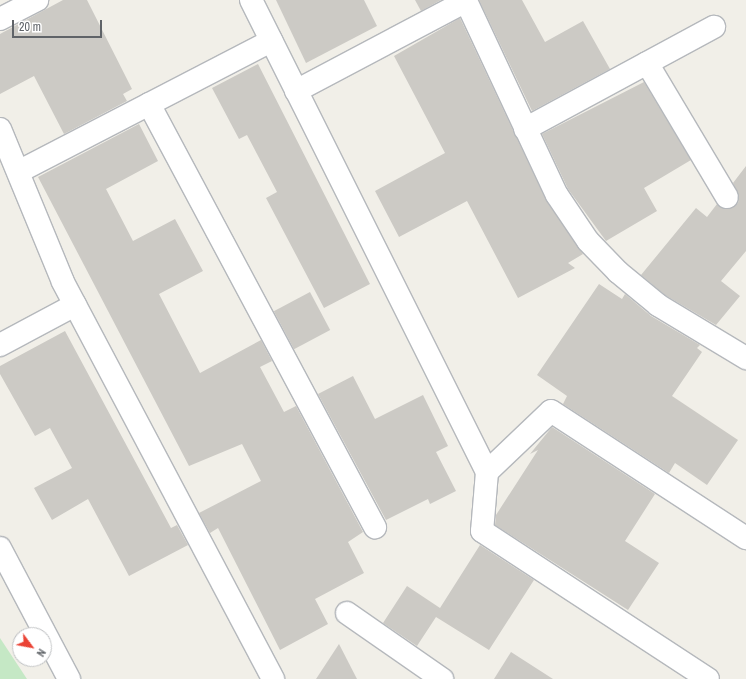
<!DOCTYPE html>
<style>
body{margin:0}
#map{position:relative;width:746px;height:679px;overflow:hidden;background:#f1efe8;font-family:"Archivo Narrow",sans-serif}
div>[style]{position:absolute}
.green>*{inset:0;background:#c5e8c5}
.building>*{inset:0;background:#cccac5;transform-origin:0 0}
.roads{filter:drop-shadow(1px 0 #b5b8bc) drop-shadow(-1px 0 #b5b8bc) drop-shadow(0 1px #b5b8bc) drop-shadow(0 -1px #b5b8bc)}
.street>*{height:22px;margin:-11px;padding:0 11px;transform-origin:11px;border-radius:11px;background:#fff}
span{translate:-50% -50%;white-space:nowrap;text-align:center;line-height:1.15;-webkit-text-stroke:4px #fff;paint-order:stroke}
.north{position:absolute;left:12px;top:627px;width:40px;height:40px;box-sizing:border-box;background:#fff;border:1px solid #bfc1c3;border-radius:50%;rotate:122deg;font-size:11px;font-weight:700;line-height:16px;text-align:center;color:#5f6368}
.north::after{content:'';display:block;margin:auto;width:14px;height:18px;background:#ea4335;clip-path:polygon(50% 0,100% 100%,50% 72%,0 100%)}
.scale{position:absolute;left:12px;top:20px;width:90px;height:18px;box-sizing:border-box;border:2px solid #5f6368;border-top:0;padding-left:5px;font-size:12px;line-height:14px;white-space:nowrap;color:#5f6368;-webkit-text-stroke:3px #fff;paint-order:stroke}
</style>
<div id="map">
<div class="green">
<i style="clip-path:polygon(0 638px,27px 679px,0 679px)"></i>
</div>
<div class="building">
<i style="clip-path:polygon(63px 0,87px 0,132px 89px,123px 94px,127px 101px,64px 134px,34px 76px,0 94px,0 34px)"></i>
<i style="clip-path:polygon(276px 0,364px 0,377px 26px,306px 63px)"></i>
<i style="clip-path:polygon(415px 0,441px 0,421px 11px)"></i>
<i style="clip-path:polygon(479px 0,522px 0,545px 42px,583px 21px,610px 69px,532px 111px)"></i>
<i style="clip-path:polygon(460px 18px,546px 200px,583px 254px,568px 263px,575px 268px,518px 298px,467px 201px,399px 237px,375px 191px,445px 153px,394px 56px)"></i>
<i style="clip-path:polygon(258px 64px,370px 284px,324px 308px,266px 198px,277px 192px,247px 135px,239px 139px,212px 88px)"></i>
<i style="clip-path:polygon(644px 82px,691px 160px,644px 188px,657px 211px,606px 241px,568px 189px,542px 134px)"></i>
<i style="clip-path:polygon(139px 124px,158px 161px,106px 189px,133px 241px,175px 219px,203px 271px,159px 294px,200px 373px,261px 340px,272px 361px,260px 367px,284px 412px,296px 406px,363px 532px,348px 542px,364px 573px,315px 599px,328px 624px,280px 650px,218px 528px,210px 533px,199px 513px,261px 481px,242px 444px,189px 466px,38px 177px)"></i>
<i style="clip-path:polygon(746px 166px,746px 251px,721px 281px,740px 296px,716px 325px,665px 295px,641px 275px,696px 208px,707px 217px,717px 204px,728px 209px,738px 203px,739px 196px,733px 183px)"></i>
<i style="clip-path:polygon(599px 284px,622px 299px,625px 294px,651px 316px,700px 345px,697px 348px,702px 352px,672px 396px,738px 440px,707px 485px,675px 463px,669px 473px,563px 404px,567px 396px,537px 375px)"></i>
<i style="left:310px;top:292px;width:43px;height:41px;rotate:62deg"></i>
<i style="clip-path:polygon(65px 331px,171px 528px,177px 525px,188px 545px,129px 576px,88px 499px,52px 520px,34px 488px,72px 468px,50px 428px,35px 436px,0 374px,0 366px)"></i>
<i style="clip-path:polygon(353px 376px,375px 419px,423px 395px,448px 446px,436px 452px,456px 491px,430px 504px,428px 499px,386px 520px,318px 394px)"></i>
<i style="clip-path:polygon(552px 427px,655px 494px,625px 541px,659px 563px,628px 610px,495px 525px,496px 515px,538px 450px,530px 454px)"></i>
<i style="clip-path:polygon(480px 545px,534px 580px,489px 650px,436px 617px,417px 646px,383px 623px,407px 586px,440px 608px)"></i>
<i style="clip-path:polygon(339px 644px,357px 679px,316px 679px)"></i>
<i style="clip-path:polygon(511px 652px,553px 679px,494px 679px)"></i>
</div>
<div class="roads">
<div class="street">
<i style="left:251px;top:0;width:528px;rotate:63.43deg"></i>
<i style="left:487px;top:472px;width:59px;rotate:94.8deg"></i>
<i style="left:482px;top:531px;width:270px;rotate:33.2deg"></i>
<i style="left:0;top:19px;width:42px;rotate:-27.2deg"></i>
<i style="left:647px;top:63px;width:156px;rotate:59.2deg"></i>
<i style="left:296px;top:91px;width:192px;rotate:-27.9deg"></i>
<i style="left:466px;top:1px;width:214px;rotate:64.9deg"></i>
<i style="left:557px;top:195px;width:55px;rotate:56deg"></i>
<i style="left:588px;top:241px;width:43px;rotate:45.9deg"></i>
<i style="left:618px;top:272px;width:52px;rotate:39.5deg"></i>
<i style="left:658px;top:305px;width:103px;rotate:31.1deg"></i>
<i style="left:149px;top:104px;width:480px;rotate:61.9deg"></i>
<i style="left:0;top:129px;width:165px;rotate:67.6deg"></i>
<i style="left:63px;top:282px;width:449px;rotate:62.1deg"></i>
<i style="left:525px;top:129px;width:215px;rotate:-28.4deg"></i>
<i style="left:20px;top:171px;width:283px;rotate:-27.4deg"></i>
<i style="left:0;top:345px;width:85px;rotate:-28.1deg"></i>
<i style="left:487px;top:472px;width:88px;rotate:-43.6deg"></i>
<i style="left:551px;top:411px;width:233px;rotate:33.1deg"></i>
<i style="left:0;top:548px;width:148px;rotate:62.2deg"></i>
<i style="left:347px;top:613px;width:116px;rotate:34.8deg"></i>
</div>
</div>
<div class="north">N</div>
<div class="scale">20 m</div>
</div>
